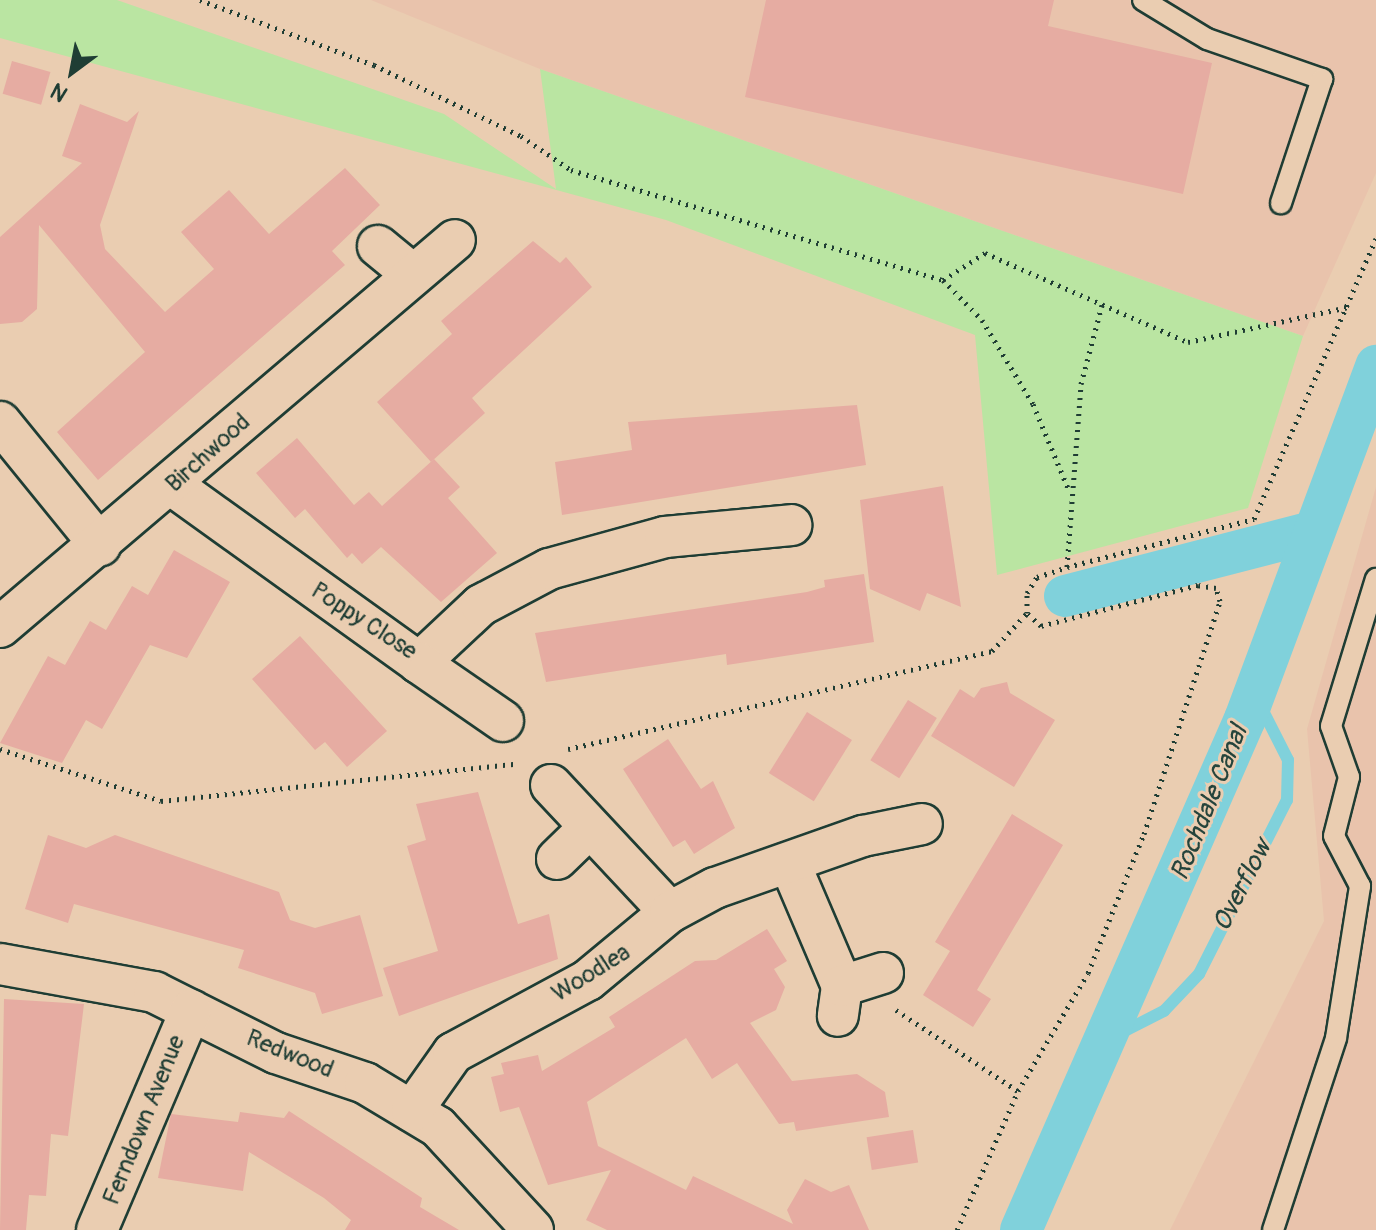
<!DOCTYPE html>
<style>
body{margin:0}
#map{position:relative;width:1376px;height:1230px;overflow:hidden;background:#eacdb1;font-family:Pangolin,sans-serif}
div>[style]{position:absolute}
.built>*{inset:0;background:#e9c3ac}
.green>*{inset:0;background:#bae5a2}
.stream>*{height:12px;margin:-6px;padding:0 6px;transform-origin:6px;border-radius:6px;background:#80d1db}
.canal>*{height:42px;margin:-21px;padding:0 21px;transform-origin:21px;border-radius:21px;background:#80d1db}
.building>*{inset:0;background:#e6aca2;transform-origin:0 0}
.path>*{height:5px;margin-top:-2.5px;transform-origin:0;background:repeating-linear-gradient(90deg,#1f3d34 0 2px,transparent 0 8px)}
.roads{filter:drop-shadow(2px 0 #1f3d34) drop-shadow(-2px 0 #1f3d34) drop-shadow(0 2px #1f3d34) drop-shadow(0 -2px #1f3d34)}
.service>*{height:20px;margin:-10px;padding:0 10px;transform-origin:10px;border-radius:10px;background:#eacdb1}
.minor>*{height:40px;margin:-20px;padding:0 20px;transform-origin:20px;border-radius:20px;background:#eacdb1}
span{translate:-50% -50%;white-space:nowrap;text-align:center;line-height:1.15;-webkit-text-stroke:6px #eacdb1;paint-order:stroke}
.street-label{font-size:24px;color:#1f3d34}
.water-label{font-size:26px;color:#24443c;font-style:italic}
.north{position:absolute;left:32px;top:32px;width:80px;height:80px;-webkit-text-stroke:6px #eacdb1;paint-order:stroke;rotate:212deg;font-size:22px;font-weight:700;line-height:32px;text-align:center;color:#1f3d34}
.north::after{content:'';display:block;margin:auto;width:28px;height:36px;background:#1f3d34;clip-path:polygon(50% 0,100% 100%,50% 72%,0 100%)}
</style>
<div id="map">
<div class="built">
<i style="clip-path:polygon(371px 0,1376px 0,1376px 173px,1303px 336px,540px 69px)"></i>
<i style="clip-path:polygon(1376px 487px,1376px 1230px,1170px 1230px,1324px 921px,1307px 729px)"></i>
</div>
<div class="green">
<i style="clip-path:polygon(0 0,117px 0,444px 114px,556px 189px,540px 69px,1303px 336px,1248px 508px,997px 575px,975px 335px,666px 220px,0 38px)"></i>
</div>
<div class="stream">
<i style="left:1107px;top:1040px;width:64px;rotate:-27deg"></i>
<i style="left:1164px;top:1011px;width:51px;rotate:-46.6deg"></i>
<i style="left:1199px;top:974px;width:195px;rotate:-63.2deg"></i>
<i style="left:1287px;top:800px;width:40px;rotate:-88.6deg"></i>
<i style="left:1288px;top:760px;width:75px;rotate:-116.9deg"></i>
</div>
<div class="canal">
<i style="left:1065px;top:596px;width:255px;rotate:-14.5deg"></i>
<i style="left:1021px;top:1230px;width:558px;rotate:-66.33deg"></i>
<i style="left:1245px;top:719px;width:377px;rotate:-69.6deg"></i>
</div>
<div class="building">
<i style="clip-path:polygon(766px 0,1054px 0,1048px 26px,1212px 63px,1183px 194px,745px 97px)"></i>
<i style="left:12px;top:61px;width:40px;height:34px;rotate:16deg"></i>
<i style="clip-path:polygon(80px 104px,127px 122px,139px 111px,100px 225px,105px 249px,165px 312px,214px 269px,181px 232px,229px 190px,269px 234px,345px 168px,380px 205px,332px 251px,345px 265px,98px 480px,57px 432px,145px 352px,39px 225px,37px 309px,22px 322px,0 324px,0 237px,82px 163px,62px 156px)"></i>
<i style="clip-path:polygon(533px 241px,560px 263px,566px 257px,592px 287px,472px 398px,485px 413px,431px 462px,377px 402px,452px 334px,441px 321px)"></i>
<i style="clip-path:polygon(857px 405px,866px 465px,562px 515px,555px 462px,632px 450px,628px 422px)"></i>
<i style="clip-path:polygon(297px 438px,354px 505px,369px 492px,382px 506px,434px 459px,460px 487px,448px 498px,497px 553px,441px 602px,381px 547px,362px 564px,352px 553px,347px 558px,305px 509px,295px 518px,256px 473px)"></i>
<i style="clip-path:polygon(943px 486px,961px 607px,927px 593px,920px 611px,870px 589px,860px 500px)"></i>
<i style="clip-path:polygon(174px 550px,230px 582px,187px 658px,150px 645px,102px 729px,86px 720px,62px 763px,0 743px,48px 656px,65px 665px,90px 621px,106px 630px,132px 586px,148px 595px)"></i>
<i style="clip-path:polygon(864px 574px,874px 642px,727px 665px,726px 654px,546px 682px,535px 633px,807px 592px,825px 587px,824px 580px)"></i>
<i style="clip-path:polygon(300px 636px,387px 731px,347px 767px,325px 742px,315px 750px,252px 679px)"></i>
<i style="clip-path:polygon(1007px 682px,1010px 693px,1055px 720px,1014px 787px,931px 736px,960px 689px,974px 698px,981px 688px)"></i>
<i style="left:908px;top:700px;width:34px;height:71px;rotate:32deg"></i>
<i style="left:807px;top:712px;width:53px;height:72px;rotate:32deg"></i>
<i style="clip-path:polygon(668px 739px,701px 789px,713px 781px,735px 828px,694px 854px,685px 840px,673px 847px,623px 769px)"></i>
<i style="clip-path:polygon(478px 792px,518px 924px,549px 914px,558px 959px,399px 1016px,383px 968px,438px 951px,407px 846px,426px 840px,416px 804px)"></i>
<i style="clip-path:polygon(1012px 814px,1063px 845px,977px 990px,991px 999px,973px 1027px,923px 995px,950px 951px,935px 942px)"></i>
<i style="clip-path:polygon(48px 835px,86px 848px,115px 835px,279px 892px,290px 920px,315px 928px,360px 915px,383px 996px,322px 1014px,315px 993px,238px 968px,244px 950px,74px 904px,68px 923px,25px 909px)"></i>
<i style="clip-path:polygon(767px 929px,787px 961px,774px 969px,785px 987px,776px 1010px,750px 1023px,792px 1081px,857px 1074px,885px 1092px,889px 1117px,796px 1131px,794px 1122px,779px 1124px,737px 1063px,712px 1079px,686px 1038px,587px 1102px,598px 1146px,686px 1190px,693px 1176px,793px 1224px,787px 1210px,805px 1179px,831px 1192px,849px 1185px,869px 1230px,607px 1230px,586px 1220px,611px 1170px,548px 1185px,519px 1107px,500px 1112px,491px 1077px,504px 1074px,501px 1063px,538px 1055px,542px 1071px,615px 1027px,609px 1017px,695px 961px,716px 960px)"></i>
<i style="clip-path:polygon(4px 999px,84px 1004px,68px 1136px,51px 1134px,46px 1196px,29px 1195px,26px 1230px,0 1230px)"></i>
<i style="clip-path:polygon(289px 1111px,422px 1198px,420px 1207px,459px 1230px,345px 1230px,351px 1220px,324px 1198px,249px 1152px,243px 1191px,158px 1178px,171px 1114px,238px 1122px,240px 1112px,284px 1118px)"></i>
<i style="left:913px;top:1130px;width:33px;height:47px;rotate:81deg"></i>
</div>
<div class="path">
<i style="left:200px;top:0;width:186px;rotate:20.5deg"></i>
<i style="left:374px;top:65px;width:163px;rotate:25.8deg"></i>
<i style="left:521px;top:136px;width:60px;rotate:34.2deg"></i>
<i style="left:571px;top:170px;width:388px;rotate:16.5deg"></i>
<i style="left:943px;top:280px;width:50px;rotate:-32.7deg"></i>
<i style="left:985px;top:253px;width:222px;rotate:23.7deg"></i>
<i style="left:1188px;top:342px;width:164px;rotate:-12.3deg"></i>
<i style="left:943px;top:280px;width:56px;rotate:45.7deg"></i>
<i style="left:982px;top:320px;width:98px;rotate:58.7deg"></i>
<i style="left:1033px;top:404px;width:91px;rotate:67.4deg"></i>
<i style="left:1067px;top:567px;width:184px;rotate:-85.6deg"></i>
<i style="left:1081px;top:384px;width:82px;rotate:-75.1deg"></i>
<i style="left:0;top:749px;width:169px;rotate:17.9deg"></i>
<i style="left:161px;top:801px;width:357px;rotate:-6deg"></i>
<i style="left:568px;top:749px;width:435px;rotate:-13deg"></i>
<i style="left:992px;top:651px;width:52px;rotate:-47.4deg"></i>
<i style="left:896px;top:1010px;width:146px;rotate:33.6deg"></i>
<i style="left:957px;top:1230px;width:152px;rotate:-66.3deg"></i>
<i style="left:1018px;top:1091px;width:137px;rotate:-59.3deg"></i>
<i style="left:1088px;top:973px;width:150px;rotate:-68.1deg"></i>
<i style="left:1144px;top:834px;width:245px;rotate:-71.9deg"></i>
<i style="left:1220px;top:601px;width:14px;rotate:-107deg"></i>
<i style="left:1216px;top:588px;width:18px;rotate:-171deg"></i>
<i style="left:1198px;top:585px;width:162px;rotate:165.4deg"></i>
<i style="left:1041px;top:626px;width:19px;rotate:-137deg"></i>
<i style="left:1027px;top:613px;width:20px;rotate:-90deg"></i>
<i style="left:1027px;top:593px;width:19px;rotate:-58deg"></i>
<i style="left:1037px;top:577px;width:32px;rotate:-18deg"></i>
<i style="left:1067px;top:567px;width:193px;rotate:-14.4deg"></i>
<i style="left:1254px;top:519px;width:306px;rotate:-66.5deg"></i>
</div>
<div class="roads">
<div class="service">
<i style="left:1143px;top:0;width:75px;rotate:31.4deg"></i>
<i style="left:1207px;top:39px;width:122px;rotate:19.2deg"></i>
<i style="left:1322px;top:79px;width:131px;rotate:108.3deg"></i>
<i style="left:1273px;top:1230px;width:202px;rotate:-71.8deg"></i>
<i style="left:1336px;top:1038px;width:154px;rotate:-81deg"></i>
<i style="left:1360px;top:886px;width:56px;rotate:-117.5deg"></i>
<i style="left:1334px;top:836px;width:61px;rotate:-75.7deg"></i>
<i style="left:1349px;top:777px;width:54px;rotate:-109.4deg"></i>
<i style="left:1331px;top:726px;width:154px;rotate:-73deg"></i>
</div>
<div class="minor">
<i style="left:378px;top:246px;width:43px;rotate:39.3deg"></i>
<i style="left:0;top:422px;width:159px;rotate:50.9deg"></i>
<i style="left:173px;top:486px;width:303px;rotate:35.7deg"></i>
<i style="left:419px;top:663px;width:85px;rotate:-43.1deg"></i>
<i style="left:481px;top:605px;width:77px;rotate:-27.9deg"></i>
<i style="left:549px;top:569px;width:120px;rotate:-15.4deg"></i>
<i style="left:665px;top:537px;width:127px;rotate:-5.4deg"></i>
<i style="left:0;top:627px;width:597px;rotate:-40.38deg"></i>
<i style="left:419px;top:663px;width:102px;rotate:34.6deg"></i>
<i style="left:551px;top:785px;width:174px;rotate:46.9deg"></i>
<i style="left:557px;top:859px;width:45px;rotate:-44.1deg"></i>
<i style="left:790px;top:864px;width:133px;rotate:66.9deg"></i>
<i style="left:842px;top:986px;width:30px;rotate:98deg"></i>
<i style="left:0;top:964px;width:157px;rotate:10.3deg"></i>
<i style="left:154px;top:992px;width:136px;rotate:26.6deg"></i>
<i style="left:276px;top:1053px;width:94px;rotate:18.6deg"></i>
<i style="left:365px;top:1083px;width:85px;rotate:31.1deg"></i>
<i style="left:438px;top:1127px;width:140px;rotate:47.3deg"></i>
<i style="left:842px;top:986px;width:43px;rotate:-17.6deg"></i>
<i style="left:412px;top:1111px;width:71px;rotate:-54.7deg"></i>
<i style="left:453px;top:1053px;width:153px;rotate:-28.4deg"></i>
<i style="left:588px;top:980px;width:107px;rotate:-39.7deg"></i>
<i style="left:670px;top:912px;width:51px;rotate:-28.1deg"></i>
<i style="left:715px;top:888px;width:157px;rotate:-19.4deg"></i>
<i style="left:863px;top:836px;width:60px;rotate:-11.5deg"></i>
<i style="left:97px;top:1230px;width:239px;rotate:-66.9deg"></i>
</div>
</div>
<div class="street-label">
<span style="left:208px;top:453px;rotate:-42deg">Birchwood</span>
<span style="left:364px;top:621px;rotate:33deg">Poppy Close</span>
<span style="left:591px;top:973px;rotate:-32deg">Woodlea</span>
<span style="left:290px;top:1054px;rotate:22deg">Redwood</span>
<span style="left:144px;top:1120px;rotate:-68deg">Ferndown Avenue</span>
</div>
<div class="water-label">
<span style="left:1210px;top:803px;rotate:-68deg">Rochdale Canal</span>
<span style="left:1243px;top:886px;rotate:-63deg">Overflow</span>
</div>
<div class="north">N</div>
</div>
